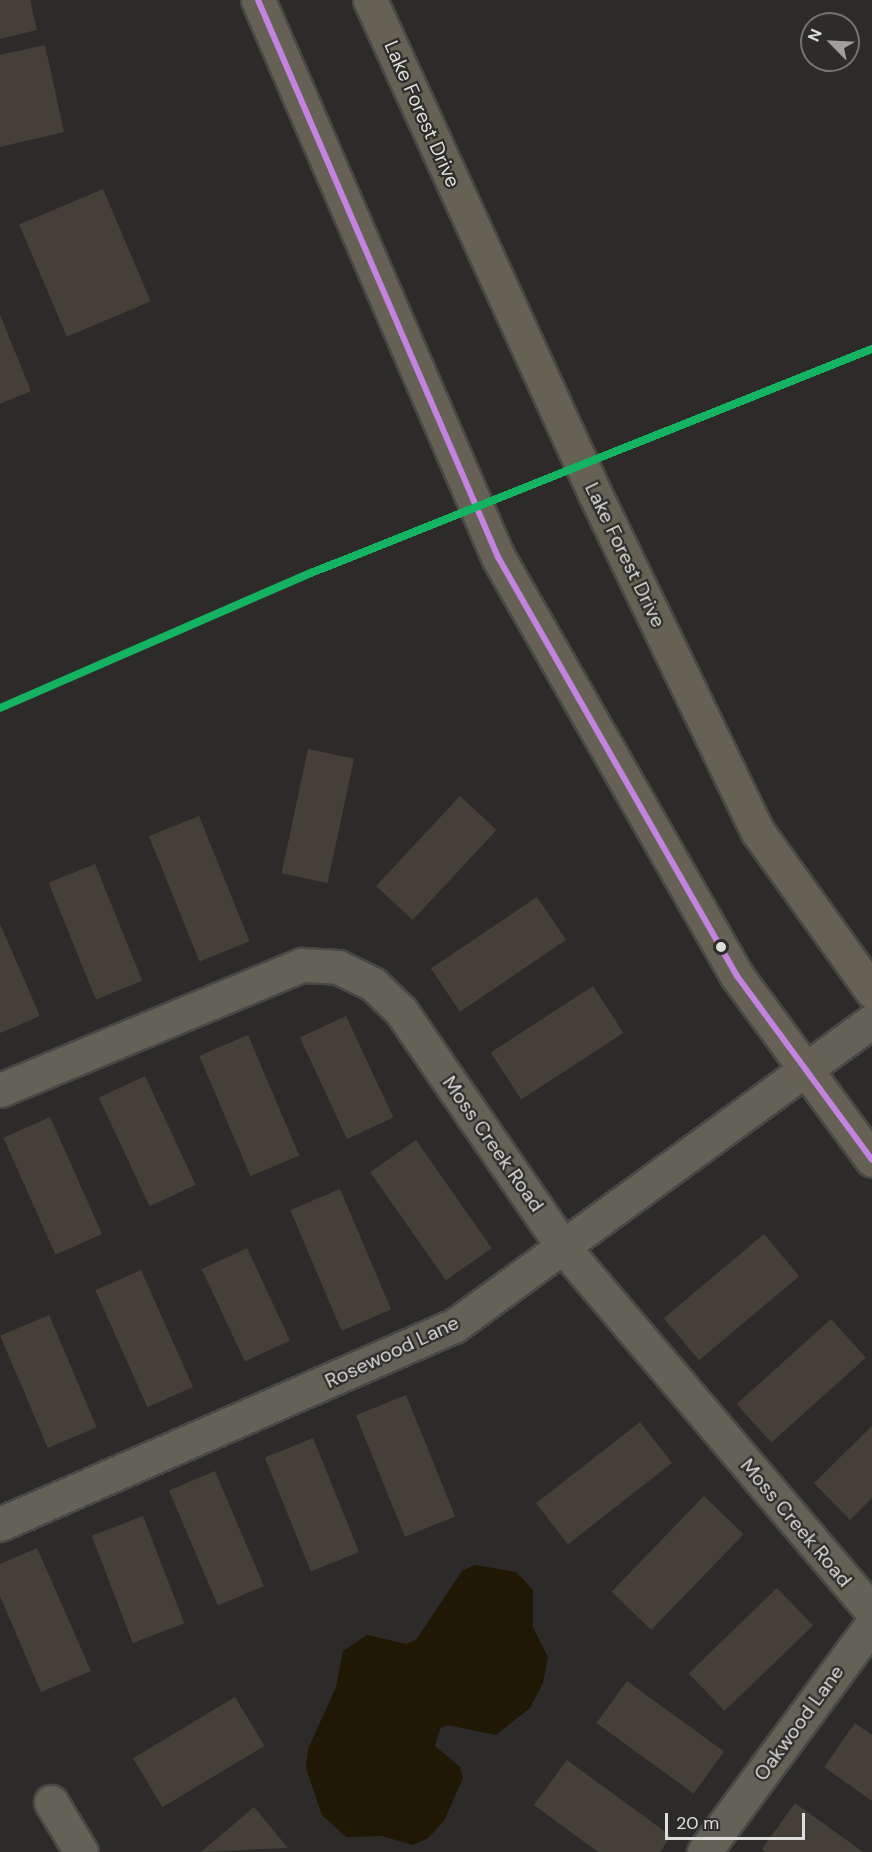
<!DOCTYPE html>
<style>
body{margin:0}
#map{position:relative;width:872px;height:1852px;overflow:hidden;background:#2c2b2a;font-family:"DM Sans",sans-serif}
div>[style]{position:absolute}
.water>*{inset:0;background:#201704}
.building>*{inset:0;background:#444037;transform-origin:0 0}
.roads{filter:drop-shadow(2px 0 #484846) drop-shadow(-2px 0 #484846) drop-shadow(0 2px #484846) drop-shadow(0 -2px #484846)}
.minor>*{height:33px;margin:-16.5px;padding:0 16.5px;transform-origin:16.5px;border-radius:16.5px;background:#646156}
.major>*{height:33px;margin:-16.5px;padding:0 16.5px;transform-origin:16.5px;border-radius:16.5px;background:#656155}
.bus-1>*{height:6px;margin:-3px;padding:0 3px;transform-origin:3px;border-radius:3px;background:#c483df}
.rail-1>*{height:8px;margin:-4px;padding:0 4px;transform-origin:4px;border-radius:4px;background:#13b361}
.dots>*{width:16px;height:16px;translate:-50% -50%;box-sizing:border-box;border:3px solid #2d2c29;border-radius:50%}
span{translate:-50% -50%;white-space:nowrap;text-align:center;line-height:1.15;-webkit-text-stroke:4.5px #2d2c29;paint-order:stroke}
.street-label{font-size:20px;color:#dededc}
.north{position:absolute;left:800px;top:12px;width:60px;height:60px;box-sizing:border-box;background:#2d2c29;border:2px solid #747371;border-radius:50%;rotate:294deg;font-size:16px;font-weight:700;line-height:24px;text-align:center;color:#dededc}
.north::after{content:'';display:block;margin:auto;width:21px;height:27px;background:#a09f9e;clip-path:polygon(50% 0,100% 100%,50% 72%,0 100%)}
.scale{position:absolute;left:665px;top:1813px;width:140px;height:27px;box-sizing:border-box;border:3px solid #dededc;border-top:0;padding-left:8px;font-size:18px;line-height:21px;white-space:nowrap;color:#dededc;-webkit-text-stroke:4px #2d2c29;paint-order:stroke}
</style>
<div id="map">
<div class="water">
<i style="clip-path:polygon(475px 1565px,516px 1572px,533px 1590px,533px 1627px,548px 1657px,543px 1683px,530px 1708px,496px 1735px,447px 1725px,440px 1729px,435px 1746px,460px 1767px,463px 1778px,444px 1821px,428px 1838px,413px 1845px,382px 1836px,346px 1837px,322px 1815px,306px 1768px,308px 1749px,336px 1687px,343px 1651px,367px 1635px,406px 1644px,416px 1640px,462px 1571px)"></i>
</div>
<div class="building">
<i style="clip-path:polygon(0 0,30px 0,37px 30px,0 39px)"></i>
<i style="clip-path:polygon(45px 45px,64px 132px,0 147px,0 55px)"></i>
<i style="left:103px;top:189px;width:122px;height:91px;rotate:67deg"></i>
<i style="clip-path:polygon(0 315px,31px 391px,0 404px)"></i>
<i style="left:308px;top:749px;width:47px;height:127px;rotate:12deg"></i>
<i style="left:460px;top:796px;width:50px;height:123px;rotate:43deg"></i>
<i style="left:199px;top:816px;width:135px;height:54px;rotate:68deg"></i>
<i style="left:95px;top:864px;width:126px;height:50px;rotate:68deg"></i>
<i style="left:537px;top:897px;width:52px;height:128px;rotate:56deg"></i>
<i style="clip-path:polygon(0 924px,40px 1016px,0 1033px)"></i>
<i style="left:593px;top:986px;width:56px;height:122px;rotate:57deg"></i>
<i style="left:346px;top:1016px;width:112px;height:51px;rotate:65deg"></i>
<i style="left:248px;top:1035px;width:131px;height:53px;rotate:67deg"></i>
<i style="left:145px;top:1076px;width:120px;height:51px;rotate:65deg"></i>
<i style="left:50px;top:1117px;width:128px;height:51px;rotate:66deg"></i>
<i style="left:416px;top:1140px;width:132px;height:56px;rotate:55deg"></i>
<i style="left:340px;top:1189px;width:131px;height:54px;rotate:67deg"></i>
<i style="left:764px;top:1234px;width:55px;height:131px;rotate:50deg"></i>
<i style="left:247px;top:1248px;width:102px;height:50px;rotate:65deg"></i>
<i style="left:141px;top:1270px;width:128px;height:50px;rotate:66deg"></i>
<i style="left:49px;top:1315px;width:122px;height:53px;rotate:67deg"></i>
<i style="left:831px;top:1319px;width:52px;height:127px;rotate:48deg"></i>
<i style="left:406px;top:1395px;width:131px;height:54px;rotate:68deg"></i>
<i style="left:640px;top:1422px;width:52px;height:132px;rotate:52deg"></i>
<i style="clip-path:polygon(872px 1426px,872px 1498px,850px 1520px,814px 1483px)"></i>
<i style="left:313px;top:1438px;width:123px;height:52px;rotate:68deg"></i>
<i style="left:215px;top:1471px;width:125px;height:50px;rotate:67deg"></i>
<i style="left:704px;top:1496px;width:55px;height:133px;rotate:44deg"></i>
<i style="left:143px;top:1516px;width:115px;height:55px;rotate:69deg"></i>
<i style="clip-path:polygon(37px 1548px,91px 1671px,41px 1692px,0 1596px,0 1564px)"></i>
<i style="left:777px;top:1588px;width:52px;height:123px;rotate:46deg"></i>
<i style="left:627px;top:1681px;width:120px;height:52px;rotate:36deg"></i>
<i style="left:235px;top:1697px;width:57px;height:119px;rotate:59deg"></i>
<i style="clip-path:polygon(855px 1723px,872px 1735px,872px 1801px,824px 1767px)"></i>
<i style="clip-path:polygon(567px 1760px,671px 1836px,660px 1852px,598px 1852px,534px 1805px)"></i>
<i style="clip-path:polygon(795px 1803px,863px 1852px,765px 1852px,762px 1849px)"></i>
<i style="clip-path:polygon(254px 1807px,288px 1848px,201px 1852px)"></i>
</div>
<div class="roads">
<div class="minor">
<i style="left:0;top:1090px;width:327px;rotate:-22.5deg"></i>
<i style="left:302px;top:965px;width:36px;rotate:3deg"></i>
<i style="left:338px;top:967px;width:39px;rotate:26deg"></i>
<i style="left:373px;top:984px;width:39px;rotate:44deg"></i>
<i style="left:401px;top:1011px;width:286px;rotate:55.5deg"></i>
<i style="left:563px;top:1247px;width:478px;rotate:49.7deg"></i>
<i style="left:0;top:1524px;width:495px;rotate:-23.6deg"></i>
<i style="left:454px;top:1326px;width:517px;rotate:-36.12deg"></i>
<i style="left:51px;top:1802px;width:58px;rotate:59deg"></i>
<i style="left:704px;top:1852px;width:283px;rotate:-53.6deg"></i>
</div>
<div class="major">
<i style="left:258px;top:0;width:607px;rotate:66.69deg"></i>
<i style="left:498px;top:557px;width:482px;rotate:60.3deg"></i>
<i style="left:737px;top:976px;width:228px;rotate:53.7deg"></i>
<i style="left:370px;top:0;width:543px;rotate:65.51deg"></i>
<i style="left:595px;top:494px;width:375px;rotate:64.3deg"></i>
<i style="left:758px;top:832px;width:196px;rotate:54.4deg"></i>
</div>
</div>
<div class="bus-1">
<i style="left:258px;top:0;width:607px;rotate:66.69deg"></i>
<i style="left:498px;top:557px;width:482px;rotate:60.3deg"></i>
<i style="left:737px;top:976px;width:228px;rotate:53.7deg"></i>
</div>
<div class="rail-1">
<i style="left:0;top:708px;width:339px;rotate:-23.5deg"></i>
<i style="left:311px;top:573px;width:604px;rotate:-21.77deg"></i>
</div>
<div class="dots">
<i style="left:721px;top:947px;background:#dededc"></i>
</div>
<div class="street-label">
<span style="left:422px;top:114px;rotate:66deg">Lake Forest Drive</span>
<span style="left:625px;top:555px;rotate:64deg">Lake Forest Drive</span>
<span style="left:493px;top:1144px;rotate:55deg">Moss Creek Road</span>
<span style="left:392px;top:1352px;rotate:-25deg">Rosewood Lane</span>
<span style="left:796px;top:1523px;rotate:50deg">Moss Creek Road</span>
<span style="left:799px;top:1723px;rotate:-54deg">Oakwood Lane</span>
</div>
<div class="north">N</div>
<div class="scale">20 m</div>
</div>
